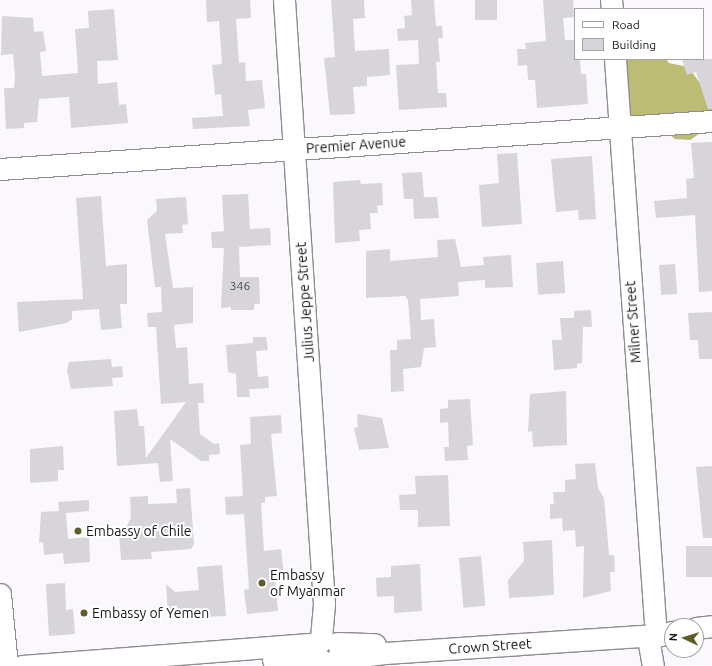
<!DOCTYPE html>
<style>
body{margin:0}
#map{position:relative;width:712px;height:666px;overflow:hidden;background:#faf7fd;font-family:Ubuntu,sans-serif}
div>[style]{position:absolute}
.forest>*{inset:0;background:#bdbc74}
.building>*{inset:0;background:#d7d5da;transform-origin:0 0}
.roads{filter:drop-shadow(1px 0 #8e8c91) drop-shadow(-1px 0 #8e8c91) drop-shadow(0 1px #8e8c91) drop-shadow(0 -1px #8e8c91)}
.minor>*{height:21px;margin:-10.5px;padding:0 10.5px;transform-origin:10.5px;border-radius:10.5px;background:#fff}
.dots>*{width:11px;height:11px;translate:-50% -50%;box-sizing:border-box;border:2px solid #fff;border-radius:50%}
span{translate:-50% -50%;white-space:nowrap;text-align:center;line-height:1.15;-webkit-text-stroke:4px #fff;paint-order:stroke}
.number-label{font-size:12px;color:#484749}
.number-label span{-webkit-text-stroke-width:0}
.street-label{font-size:14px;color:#181819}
.poi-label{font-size:14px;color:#181819}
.left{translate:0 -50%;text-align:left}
.legend{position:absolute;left:574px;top:8px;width:130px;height:52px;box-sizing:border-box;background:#fff;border:1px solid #a3a3a3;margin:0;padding:5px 7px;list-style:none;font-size:12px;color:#181819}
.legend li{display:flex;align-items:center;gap:8px;height:20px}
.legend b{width:20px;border:1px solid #a3a3a3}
.north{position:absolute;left:664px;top:618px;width:40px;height:40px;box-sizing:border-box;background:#fff;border:1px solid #a3a3a3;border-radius:50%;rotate:274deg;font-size:11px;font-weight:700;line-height:16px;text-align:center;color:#181819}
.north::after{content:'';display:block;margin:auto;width:14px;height:18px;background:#5e5c29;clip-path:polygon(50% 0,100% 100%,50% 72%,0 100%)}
</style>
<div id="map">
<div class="forest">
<i style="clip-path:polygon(622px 59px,666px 59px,669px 63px,688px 67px,712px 99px,712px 116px,702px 132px,690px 140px,675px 139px,655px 122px,640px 123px,637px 115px,625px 117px)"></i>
</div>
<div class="building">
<i style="clip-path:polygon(206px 0,250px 0,251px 18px,236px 19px,239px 63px,245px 62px,246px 81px,262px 80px,265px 108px,248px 110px,250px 126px,193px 129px,192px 118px,223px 116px,221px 94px,215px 95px,212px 65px,222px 64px,219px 21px,207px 22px)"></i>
<i style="clip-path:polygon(331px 0,364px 0,365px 18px,353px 19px,355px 51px,389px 49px,390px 75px,367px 77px,367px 86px,353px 87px,355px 114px,330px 115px,324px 58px,335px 57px)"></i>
<i style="clip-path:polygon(411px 0,434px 0,436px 26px,442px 26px,443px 38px,438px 38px,440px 62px,436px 62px,438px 93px,446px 93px,447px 107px,399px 110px,396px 65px,419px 64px,418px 40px,398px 41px,397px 29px,405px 28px,404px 16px,412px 15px)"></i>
<i style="left:475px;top:0;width:22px;height:20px"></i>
<i style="clip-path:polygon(543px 0,573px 0,574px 17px,563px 18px,565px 40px,575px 40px,575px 59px,580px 59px,581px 74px,586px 74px,588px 104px,537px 108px,535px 80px,528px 80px,527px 65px,518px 66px,517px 49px,526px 49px,525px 43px,546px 41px)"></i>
<i style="clip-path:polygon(114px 9px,118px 60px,97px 61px,98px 84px,117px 82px,119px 105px,126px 104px,128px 123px,71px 128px,69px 97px,39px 99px,37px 122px,24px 123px,24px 128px,6px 129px,4px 88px,14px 88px,15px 77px,13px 54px,1px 55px,2px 16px,33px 18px,34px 32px,43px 31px,46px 51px,40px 52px,42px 76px,78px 73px,75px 29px,89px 28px,88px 11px)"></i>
<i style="clip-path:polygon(682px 59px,712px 59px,712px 109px,708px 109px,696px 72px,687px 75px)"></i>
<i style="clip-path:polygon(712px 142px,712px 291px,699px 292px,695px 215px,656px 218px,654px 201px,687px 198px,686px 179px,694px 178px,691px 143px)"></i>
<i style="clip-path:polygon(517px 153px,522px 224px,482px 227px,479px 185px,499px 183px,497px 154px)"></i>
<i style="clip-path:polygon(592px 156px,596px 219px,579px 220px,578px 210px,556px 212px,551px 159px)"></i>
<i style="clip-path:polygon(422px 172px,424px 197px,437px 197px,439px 218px,414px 219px,413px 199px,404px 199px,402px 173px)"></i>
<i style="clip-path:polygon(360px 180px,361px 184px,382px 183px,383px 205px,377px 206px,378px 213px,370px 213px,371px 229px,359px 230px,360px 241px,335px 243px,333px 182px)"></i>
<i style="clip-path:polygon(248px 194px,250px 229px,270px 228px,271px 245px,239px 247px,240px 277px,259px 277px,260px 304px,254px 304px,254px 310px,231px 310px,231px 307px,221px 308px,224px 248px,212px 248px,211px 232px,224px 231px,222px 195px)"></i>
<i style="clip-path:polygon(101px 196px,106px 266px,127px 264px,127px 304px,120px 304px,122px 328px,101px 330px,99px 309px,72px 311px,72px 319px,67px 323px,19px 332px,17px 302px,83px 299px,76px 198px)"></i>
<i style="clip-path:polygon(186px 197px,188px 224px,182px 225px,183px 233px,165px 234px,173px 288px,193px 287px,193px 323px,174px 325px,176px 348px,187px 347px,189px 384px,203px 383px,204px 403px,198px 403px,200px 434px,214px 444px,219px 443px,220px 454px,209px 455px,209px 461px,201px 461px,170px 439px,173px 481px,160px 482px,158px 463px,117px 466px,114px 411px,137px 409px,139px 426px,144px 426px,146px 458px,186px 402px,161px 404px,156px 327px,148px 327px,147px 313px,162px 312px,161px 287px,155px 287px,147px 220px,157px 211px,156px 199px)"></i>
<i style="clip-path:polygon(455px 239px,461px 267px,484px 265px,483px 257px,511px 255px,513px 287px,485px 288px,485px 280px,458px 282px,459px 296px,420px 299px,421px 320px,434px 319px,436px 347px,424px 348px,421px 367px,403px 369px,404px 391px,391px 392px,390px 350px,397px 350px,397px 340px,411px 339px,408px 300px,405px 296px,366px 298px,366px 251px,390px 249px,390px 261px,438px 257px,437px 240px)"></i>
<i style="left:563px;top:261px;width:32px;height:27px;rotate:86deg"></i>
<i style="left:675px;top:264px;width:30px;height:16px;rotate:86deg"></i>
<i style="clip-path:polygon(591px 310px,592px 327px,583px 327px,582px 363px,577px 364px,577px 368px,554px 370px,552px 340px,562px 340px,560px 318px,574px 318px,574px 311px)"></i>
<i style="clip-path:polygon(712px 312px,712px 359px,699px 359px,698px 340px,690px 340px,688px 313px)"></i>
<i style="clip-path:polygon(253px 337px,266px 337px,268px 350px,256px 351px,258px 377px,268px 376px,269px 388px,249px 389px,250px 397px,237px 397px,236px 374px,228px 372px,226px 345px,253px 343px)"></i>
<i style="clip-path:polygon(111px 359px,112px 367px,122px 366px,123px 377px,112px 378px,113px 386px,71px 389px,67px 371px,69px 362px)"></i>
<i style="clip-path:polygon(566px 391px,567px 445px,533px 447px,532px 431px,528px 432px,530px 394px)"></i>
<i style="clip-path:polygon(470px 399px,473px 445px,467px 446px,468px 460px,445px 461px,444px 447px,449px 447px,448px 422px,440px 423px,440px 409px,448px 408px,448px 400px)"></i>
<i style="clip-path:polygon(357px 414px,382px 418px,389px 448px,359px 450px,354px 428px,358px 427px)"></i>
<i style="clip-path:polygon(281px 415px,282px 433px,271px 434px,277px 496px,265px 497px,265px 503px,261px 503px,264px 551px,281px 549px,284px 576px,275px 577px,278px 611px,247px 614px,244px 590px,249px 589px,244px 514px,226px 515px,225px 497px,243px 496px,240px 445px,251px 444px,250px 417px)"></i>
<i style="clip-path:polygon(63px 446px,64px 470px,58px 470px,58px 481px,30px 483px,30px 449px)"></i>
<i style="clip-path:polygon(595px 463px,598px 488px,604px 498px,609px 555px,614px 555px,615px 572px,610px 572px,611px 591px,583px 598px,584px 546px,576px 547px,575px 530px,563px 531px,562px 518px,550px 519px,550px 504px,554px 504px,553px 492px,565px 492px,565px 480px,576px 479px,575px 464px)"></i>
<i style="clip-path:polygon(712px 466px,712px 538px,703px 538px,696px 467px)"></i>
<i style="clip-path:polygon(448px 475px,450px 526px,418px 527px,418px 510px,400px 510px,399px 495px,416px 494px,415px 476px)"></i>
<i style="clip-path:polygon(190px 488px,194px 544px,191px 549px,151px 552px,152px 559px,121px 560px,119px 534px,123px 533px,131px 518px,130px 497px,148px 496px,148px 504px,177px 503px,176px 489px)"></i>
<i style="clip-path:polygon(89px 500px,89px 511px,66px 513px,68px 539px,89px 537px,90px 562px,64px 564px,63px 553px,44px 555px,43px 542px,39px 543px,41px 512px,59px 511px,58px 502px)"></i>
<i style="clip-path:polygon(552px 540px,554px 595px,509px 598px,508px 580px,524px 561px,523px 542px)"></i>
<i style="left:712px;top:546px;width:31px;height:26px;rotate:90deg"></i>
<i style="left:481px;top:556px;width:50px;height:22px;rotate:85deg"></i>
<i style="clip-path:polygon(420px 564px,422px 611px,394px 613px,394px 596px,377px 597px,376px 578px,391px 577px,391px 566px)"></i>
<i style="clip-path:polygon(222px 565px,226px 616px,182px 618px,181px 615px,168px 615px,166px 584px,175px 592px,199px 590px,197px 567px)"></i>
<i style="clip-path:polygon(65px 583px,66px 610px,73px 609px,75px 634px,49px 636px,46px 584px)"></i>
</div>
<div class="roads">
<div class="minor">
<i style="left:284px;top:0;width:605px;rotate:86.21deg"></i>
<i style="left:324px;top:604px;width:37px;rotate:95deg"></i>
<i style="left:611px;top:0;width:9px;rotate:84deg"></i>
<i style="left:615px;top:59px;width:564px;rotate:85.94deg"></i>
<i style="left:0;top:169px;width:714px;rotate:-3.86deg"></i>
<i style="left:0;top:594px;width:72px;rotate:84.4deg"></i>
<i style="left:696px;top:628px;width:16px;rotate:-7deg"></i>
<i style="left:657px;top:636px;width:16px;rotate:-15deg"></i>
<i style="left:648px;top:638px;width:28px;rotate:80deg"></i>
<i style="left:337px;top:643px;width:38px;rotate:2deg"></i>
<i style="left:336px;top:659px;width:49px;rotate:-7deg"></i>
<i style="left:385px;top:653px;width:260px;rotate:-3.8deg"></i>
<i style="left:273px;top:660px;width:47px;rotate:-1.2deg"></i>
<i style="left:22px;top:666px;width:298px;rotate:-4.4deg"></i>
</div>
</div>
<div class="dots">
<i style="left:78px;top:531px;background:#5e5c29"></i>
<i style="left:262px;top:583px;background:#5e5c29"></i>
<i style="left:84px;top:613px;background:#5e5c29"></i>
</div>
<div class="number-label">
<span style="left:240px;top:286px">346</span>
</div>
<div class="street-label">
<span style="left:356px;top:145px;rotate:-4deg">Premier Avenue</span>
<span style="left:305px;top:302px;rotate:-94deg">Julius Jeppe Street</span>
<span style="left:633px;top:322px;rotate:-94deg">Milner Street</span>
<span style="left:490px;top:646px;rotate:-4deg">Crown Street</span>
</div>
<div class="poi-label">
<span class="left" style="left:86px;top:531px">Embassy of Chile</span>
<span class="left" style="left:270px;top:583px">Embassy<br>of Myanmar</span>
<span class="left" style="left:92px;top:613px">Embassy of Yemen</span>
</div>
<ul class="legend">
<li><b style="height:5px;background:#fff"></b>Road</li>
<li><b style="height:11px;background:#d7d5da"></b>Building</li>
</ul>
<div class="north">N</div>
</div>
